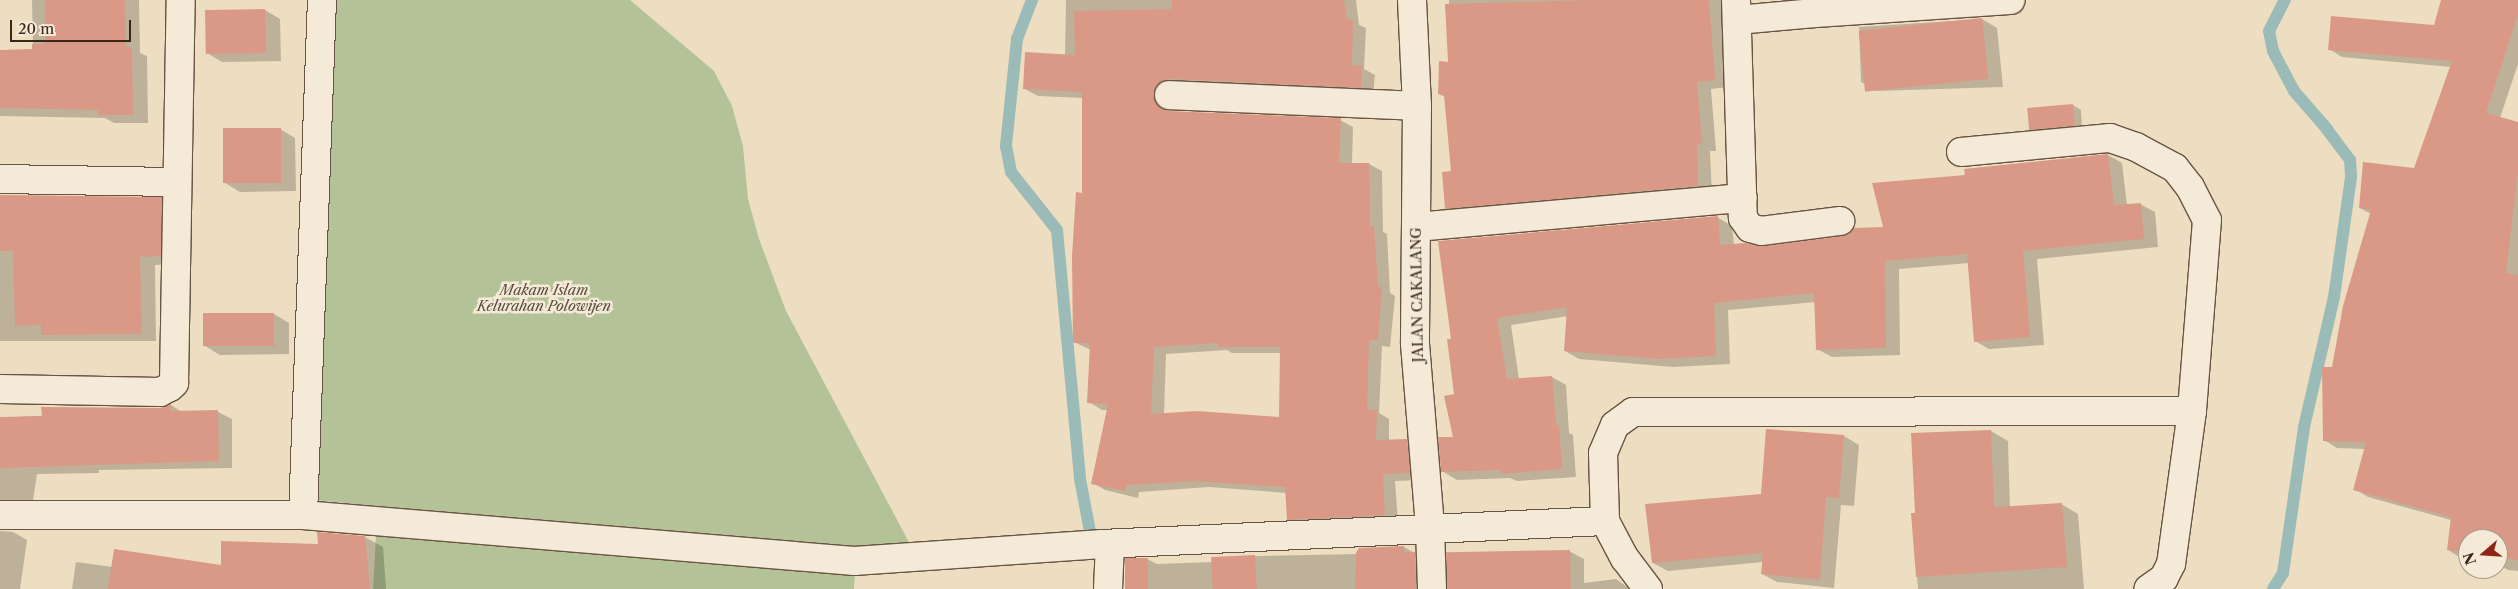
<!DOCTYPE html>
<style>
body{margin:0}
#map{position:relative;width:2518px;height:589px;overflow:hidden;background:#eedec1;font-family:"Libre Caslon Text",serif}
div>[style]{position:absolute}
.green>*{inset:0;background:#b4c297}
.shadow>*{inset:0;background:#0003}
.stream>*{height:12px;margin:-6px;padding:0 6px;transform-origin:6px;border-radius:6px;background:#9abbb7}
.building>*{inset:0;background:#d99986;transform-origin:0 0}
.roads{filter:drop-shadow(1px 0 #685344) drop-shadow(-1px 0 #685344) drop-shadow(0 1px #685344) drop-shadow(0 -1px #685344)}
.minor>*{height:28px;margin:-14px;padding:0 14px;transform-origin:14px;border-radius:14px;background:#f4ead7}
span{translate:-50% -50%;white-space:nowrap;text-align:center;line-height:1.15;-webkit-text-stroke:5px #f4ead7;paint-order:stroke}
.park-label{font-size:14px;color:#594c3a;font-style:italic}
.street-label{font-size:14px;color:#3b251b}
.north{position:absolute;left:2458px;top:529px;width:50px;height:50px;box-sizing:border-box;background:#f4ead7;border:1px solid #aa9b8c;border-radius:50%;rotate:251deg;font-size:14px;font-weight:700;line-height:20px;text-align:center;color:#3b251b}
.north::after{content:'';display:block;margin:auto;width:18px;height:22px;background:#8f2418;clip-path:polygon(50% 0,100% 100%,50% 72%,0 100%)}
.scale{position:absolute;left:10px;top:20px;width:121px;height:22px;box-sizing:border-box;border:2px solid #3b251b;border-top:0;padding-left:6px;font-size:15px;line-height:18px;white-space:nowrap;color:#3b251b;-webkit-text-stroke:4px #f4ead7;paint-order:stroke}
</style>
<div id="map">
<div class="green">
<i style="clip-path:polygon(332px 0,630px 0,714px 71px,732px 106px,743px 146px,748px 199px,759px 239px,786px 311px,911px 546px,843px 550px,314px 500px)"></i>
<i style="clip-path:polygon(376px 536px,855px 575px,854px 589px,373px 589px)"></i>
</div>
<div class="shadow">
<i style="clip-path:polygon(32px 0,139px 0,140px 53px,147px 56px,148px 123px,114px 123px,105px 118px,0 116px,0 51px,33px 50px)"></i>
<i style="clip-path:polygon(evenodd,1066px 0,1356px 0,1359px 25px,1366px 28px,1364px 69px,1375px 75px,1373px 95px,1166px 103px,1169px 112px,1340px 120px,1353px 127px,1352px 164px,1369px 164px,1382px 171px,1383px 232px,1387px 234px,1390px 293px,1395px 296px,1390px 347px,1382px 346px,1379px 413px,1389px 419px,1389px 440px,1407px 440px,1420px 447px,1422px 480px,1395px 481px,1398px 522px,1301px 527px,1288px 519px,1287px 493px,1209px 487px,1139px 492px,1138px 498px,1105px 490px,1093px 483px,1108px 410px,1102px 410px,1089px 402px,1091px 350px,1074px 342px,1084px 194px,1083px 98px,1038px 96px,1025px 89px,1065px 55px,1066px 0,1227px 350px,1232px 353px,1281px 353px,1280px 418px,1164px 415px,1166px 354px,1227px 350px)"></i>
<i style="clip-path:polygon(1449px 0,1722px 0,1728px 87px,1711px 89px,1716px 151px,1710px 151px,1712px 194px,1460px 216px,1446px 208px,1452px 173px,1445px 97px,1439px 94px,1449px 63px)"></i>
<i style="clip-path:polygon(2443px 0,2518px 0,2518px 64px,2500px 118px,2518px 123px,2518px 571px,2508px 570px,2498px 564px,2498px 539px,2468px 539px,2468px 558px,2461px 558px,2448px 550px,2451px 520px,2368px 497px,2355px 489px,2365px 449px,2337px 448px,2324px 440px,2333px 368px,2371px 214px,2360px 208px,2415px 169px,2451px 67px,2342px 57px,2329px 49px,2435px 27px)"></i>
<i style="clip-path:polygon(265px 10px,280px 19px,281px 61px,222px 62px,207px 53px)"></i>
<i style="clip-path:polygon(1982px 19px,1997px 28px,2003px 87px,1876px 91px,1861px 82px,1859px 27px)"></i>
<i style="clip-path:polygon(2073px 105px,2081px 110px,2082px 130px,2038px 134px,2030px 129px)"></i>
<i style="clip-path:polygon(280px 129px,295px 138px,296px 191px,240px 192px,225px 183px)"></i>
<i style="clip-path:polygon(2108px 155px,2122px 163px,2127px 205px,2140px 204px,2155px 212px,2158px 247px,2037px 259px,2044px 345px,1989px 349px,1975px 341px,1969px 263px,1899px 269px,1900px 355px,1832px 357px,1817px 349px,1816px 302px,1728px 310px,1730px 364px,1673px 367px,1579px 359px,1565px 351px,1568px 316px,1511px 325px,1519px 379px,1552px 377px,1566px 385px,1569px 433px,1573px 435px,1576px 477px,1517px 481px,1510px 478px,1457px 480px,1442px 471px,1454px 438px,1456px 395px,1453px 340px,1439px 242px,1717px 217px,1732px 226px,1734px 245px,1763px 248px,1830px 239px,1884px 228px,1967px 176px)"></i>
<i style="clip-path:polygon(0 195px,161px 199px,176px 207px,175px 264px,155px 265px,156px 341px,0 341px)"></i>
<i style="clip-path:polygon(274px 314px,289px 323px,289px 354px,220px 355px,205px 346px)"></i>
<i style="clip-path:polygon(171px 405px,182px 412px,218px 412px,232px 419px,232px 468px,99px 470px,99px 473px,37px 474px,32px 507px,0 515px,0 418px,160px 409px)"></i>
<i style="clip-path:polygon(1991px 431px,2008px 441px,2010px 508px,2061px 504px,2078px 514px,2084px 589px,1918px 589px,1912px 514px,1916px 514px)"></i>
<i style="clip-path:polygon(1844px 436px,1859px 445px,1854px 506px,1841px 505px,1834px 588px,1777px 582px,1762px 574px,1763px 562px,1668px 571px,1653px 563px,1763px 495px)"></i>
<i style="clip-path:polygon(0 531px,13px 532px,27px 540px,20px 589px,0 589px)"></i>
<i style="clip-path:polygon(365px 537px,383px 547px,386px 589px,72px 589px,76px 562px,113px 567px,223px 567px)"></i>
<i style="clip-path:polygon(1404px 547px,1429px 561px,1430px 589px,1125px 589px,1147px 559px,1157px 564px,1212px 562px,1212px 557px,1359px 554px)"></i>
<i style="clip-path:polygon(1569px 551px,1584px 559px,1584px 583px,1616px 579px,1630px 589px,1449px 589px)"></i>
</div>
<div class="stream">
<i style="left:1032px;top:0;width:42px;rotate:111deg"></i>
<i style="left:1017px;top:39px;width:108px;rotate:95.9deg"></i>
<i style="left:1006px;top:146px;width:26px;rotate:79deg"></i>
<i style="left:1011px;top:172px;width:74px;rotate:51.6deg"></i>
<i style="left:1057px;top:230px;width:250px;rotate:84.7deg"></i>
<i style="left:1080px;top:479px;width:69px;rotate:79.2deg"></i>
<i style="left:2273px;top:589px;width:19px;rotate:-58deg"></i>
<i style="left:2283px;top:573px;width:148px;rotate:-81.8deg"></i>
<i style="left:2304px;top:427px;width:133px;rotate:-77deg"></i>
<i style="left:2334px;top:297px;width:121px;rotate:-81.9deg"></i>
<i style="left:2351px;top:177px;width:17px;rotate:-93deg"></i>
<i style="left:2350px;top:160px;width:39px;rotate:-127deg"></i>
<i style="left:2327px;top:129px;width:50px;rotate:-131deg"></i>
<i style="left:2294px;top:91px;width:45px;rotate:-117.7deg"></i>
<i style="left:2273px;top:51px;width:20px;rotate:-101deg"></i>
<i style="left:2269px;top:31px;width:35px;rotate:-63deg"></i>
</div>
<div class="building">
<i style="clip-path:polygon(45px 0,125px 0,126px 47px,132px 47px,133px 115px,98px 115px,98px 110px,0 108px,0 50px,32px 49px,32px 44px,45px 44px)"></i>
<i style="clip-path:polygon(evenodd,1172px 0,1344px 0,1347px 19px,1353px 20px,1352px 65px,1362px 66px,1361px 88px,1170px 79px,1162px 81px,1156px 86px,1153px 95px,1155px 102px,1160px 108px,1168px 111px,1341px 118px,1339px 163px,1369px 163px,1370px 226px,1374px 226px,1378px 287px,1382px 287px,1378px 340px,1369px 340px,1367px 410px,1377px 410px,1376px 440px,1407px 439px,1410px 473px,1383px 474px,1385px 515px,1287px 520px,1285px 487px,1195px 481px,1126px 485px,1125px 491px,1091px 484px,1108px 404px,1087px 403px,1090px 343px,1073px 343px,1072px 256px,1076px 192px,1082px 193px,1082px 92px,1023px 89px,1025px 52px,1075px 55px,1074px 11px,1172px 9px,1172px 0,1218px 343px,1218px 347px,1280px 347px,1279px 417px,1197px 411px,1151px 414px,1154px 347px,1218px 343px)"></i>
<i style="clip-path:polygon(1594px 0,1709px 0,1715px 80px,1697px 82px,1702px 143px,1697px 144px,1698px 186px,1445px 209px,1442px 172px,1451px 171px,1444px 95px,1438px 94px,1439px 61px,1448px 62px,1445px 4px)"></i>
<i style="clip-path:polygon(2441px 0,2518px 0,2518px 14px,2486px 113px,2518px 122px,2518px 171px,2506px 273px,2518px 275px,2518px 560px,2498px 557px,2498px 539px,2468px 539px,2468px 553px,2447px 550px,2451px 517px,2353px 490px,2366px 442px,2323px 441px,2322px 367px,2332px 367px,2343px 306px,2371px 210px,2359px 208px,2363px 162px,2414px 168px,2452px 61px,2328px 50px,2331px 16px,2434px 25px)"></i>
<i style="left:265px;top:9px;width:44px;height:60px;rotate:89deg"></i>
<i style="left:1982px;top:18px;width:61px;height:124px;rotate:84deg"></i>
<i style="left:2073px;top:104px;width:22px;height:46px;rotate:85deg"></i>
<i style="left:281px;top:128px;width:55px;height:58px;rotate:90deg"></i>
<i style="clip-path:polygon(2108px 154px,2114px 205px,2141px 203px,2144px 239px,2023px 251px,2030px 337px,1974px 342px,1967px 254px,1885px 261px,1886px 348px,1816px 350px,1814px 293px,1714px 303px,1716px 356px,1658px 359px,1564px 351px,1567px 307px,1497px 318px,1507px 379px,1552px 376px,1556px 425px,1559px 425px,1562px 469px,1501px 474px,1501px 470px,1441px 472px,1438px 437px,1453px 437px,1444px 396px,1454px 394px,1447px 339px,1451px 339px,1438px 241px,1718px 216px,1720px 245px,1745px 243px,1763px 246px,1829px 238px,1849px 234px,1854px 228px,1883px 227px,1872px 183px,1965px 175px,1964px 169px)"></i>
<i style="clip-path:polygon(0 195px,162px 197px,161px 256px,140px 257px,142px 334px,41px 335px,41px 325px,15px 326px,13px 251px,0 251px)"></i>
<i style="left:274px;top:313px;width:33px;height:71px;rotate:90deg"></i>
<i style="clip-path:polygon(171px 404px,171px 411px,218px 410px,219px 461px,0 468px,0 417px,42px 416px,41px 407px,160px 408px)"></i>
<i style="clip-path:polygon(1766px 429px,1844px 435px,1839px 498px,1826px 497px,1820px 580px,1761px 574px,1763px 553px,1652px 563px,1645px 504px,1761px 494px)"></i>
<i style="clip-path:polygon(1991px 430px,1994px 507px,2062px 503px,2067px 567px,1916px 577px,1911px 513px,1915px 513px,1911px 433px)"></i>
<i style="clip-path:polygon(317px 532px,365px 536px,370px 589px,108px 589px,114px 549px,221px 565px,221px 541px,318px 544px)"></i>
<i style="clip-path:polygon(1404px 546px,1404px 552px,1415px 552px,1416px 589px,1355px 589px,1356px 553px,1359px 548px)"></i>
<i style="left:1570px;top:550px;width:39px;height:124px;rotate:89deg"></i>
<i style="left:1255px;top:555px;width:34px;height:44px;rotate:87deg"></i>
<i style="left:1148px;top:558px;width:31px;height:23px;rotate:90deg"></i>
</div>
<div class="roads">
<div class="minor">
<i style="left:1412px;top:0;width:106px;rotate:87.3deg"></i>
<i style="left:1417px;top:106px;width:238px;rotate:90.5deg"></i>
<i style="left:1415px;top:344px;width:185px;rotate:85.3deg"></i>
<i style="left:1430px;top:528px;width:61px;rotate:88.1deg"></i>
<i style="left:1736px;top:0;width:218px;rotate:88.2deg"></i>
<i style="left:1743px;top:218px;width:12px;rotate:55deg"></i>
<i style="left:1750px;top:228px;width:11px;rotate:15deg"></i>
<i style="left:1761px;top:231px;width:80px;rotate:-7.2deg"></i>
<i style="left:1737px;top:20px;width:78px;rotate:-5.1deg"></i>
<i style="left:1815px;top:13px;width:196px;rotate:-3.8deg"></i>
<i style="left:1169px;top:95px;width:248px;rotate:2.5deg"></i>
<i style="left:1961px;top:152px;width:150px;rotate:-5.4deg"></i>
<i style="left:2110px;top:138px;width:28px;rotate:19deg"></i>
<i style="left:2136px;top:147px;width:44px;rotate:28.3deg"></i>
<i style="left:2175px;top:168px;width:24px;rotate:52deg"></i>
<i style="left:2190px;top:187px;width:37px;rotate:63deg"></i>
<i style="left:2207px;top:220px;width:192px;rotate:94.5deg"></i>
<i style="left:2192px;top:411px;width:154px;rotate:97.8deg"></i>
<i style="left:2171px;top:564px;width:16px;rotate:117deg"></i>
<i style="left:2164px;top:578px;width:19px;rotate:145deg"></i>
<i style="left:0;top:179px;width:177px;rotate:1deg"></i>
<i style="left:1416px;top:227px;width:328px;rotate:-5.1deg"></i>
<i style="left:0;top:389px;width:160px;rotate:1.1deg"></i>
<i style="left:160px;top:392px;width:11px;rotate:-27deg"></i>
<i style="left:170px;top:387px;width:6px;rotate:-45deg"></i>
<i style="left:174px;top:383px;width:383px;rotate:-89deg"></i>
<i style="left:0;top:515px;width:303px"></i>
<i style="left:303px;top:515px;width:553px;rotate:4.77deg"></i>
<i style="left:854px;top:561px;width:249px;rotate:-3.9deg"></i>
<i style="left:1102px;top:544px;width:504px;rotate:-2.62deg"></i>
<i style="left:303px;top:515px;width:515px;rotate:-87.89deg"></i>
<i style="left:1108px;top:589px;width:45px;rotate:-87.5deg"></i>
<i style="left:1648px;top:589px;width:38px;rotate:-127deg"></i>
<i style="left:1625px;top:559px;width:43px;rotate:-117.8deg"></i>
<i style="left:1605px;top:521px;width:68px;rotate:-91.7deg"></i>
<i style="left:1603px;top:453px;width:30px;rotate:-67deg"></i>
<i style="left:1615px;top:425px;width:22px;rotate:-36deg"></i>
<i style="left:1633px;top:412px;width:559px;rotate:-0.1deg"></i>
</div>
</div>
<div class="park-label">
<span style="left:544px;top:298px">Makam Islam<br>Kelurahan Polowijen</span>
</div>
<div class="street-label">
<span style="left:1417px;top:295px;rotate:-91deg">JALAN CAKALANG</span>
</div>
<div class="north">N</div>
<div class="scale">20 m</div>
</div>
